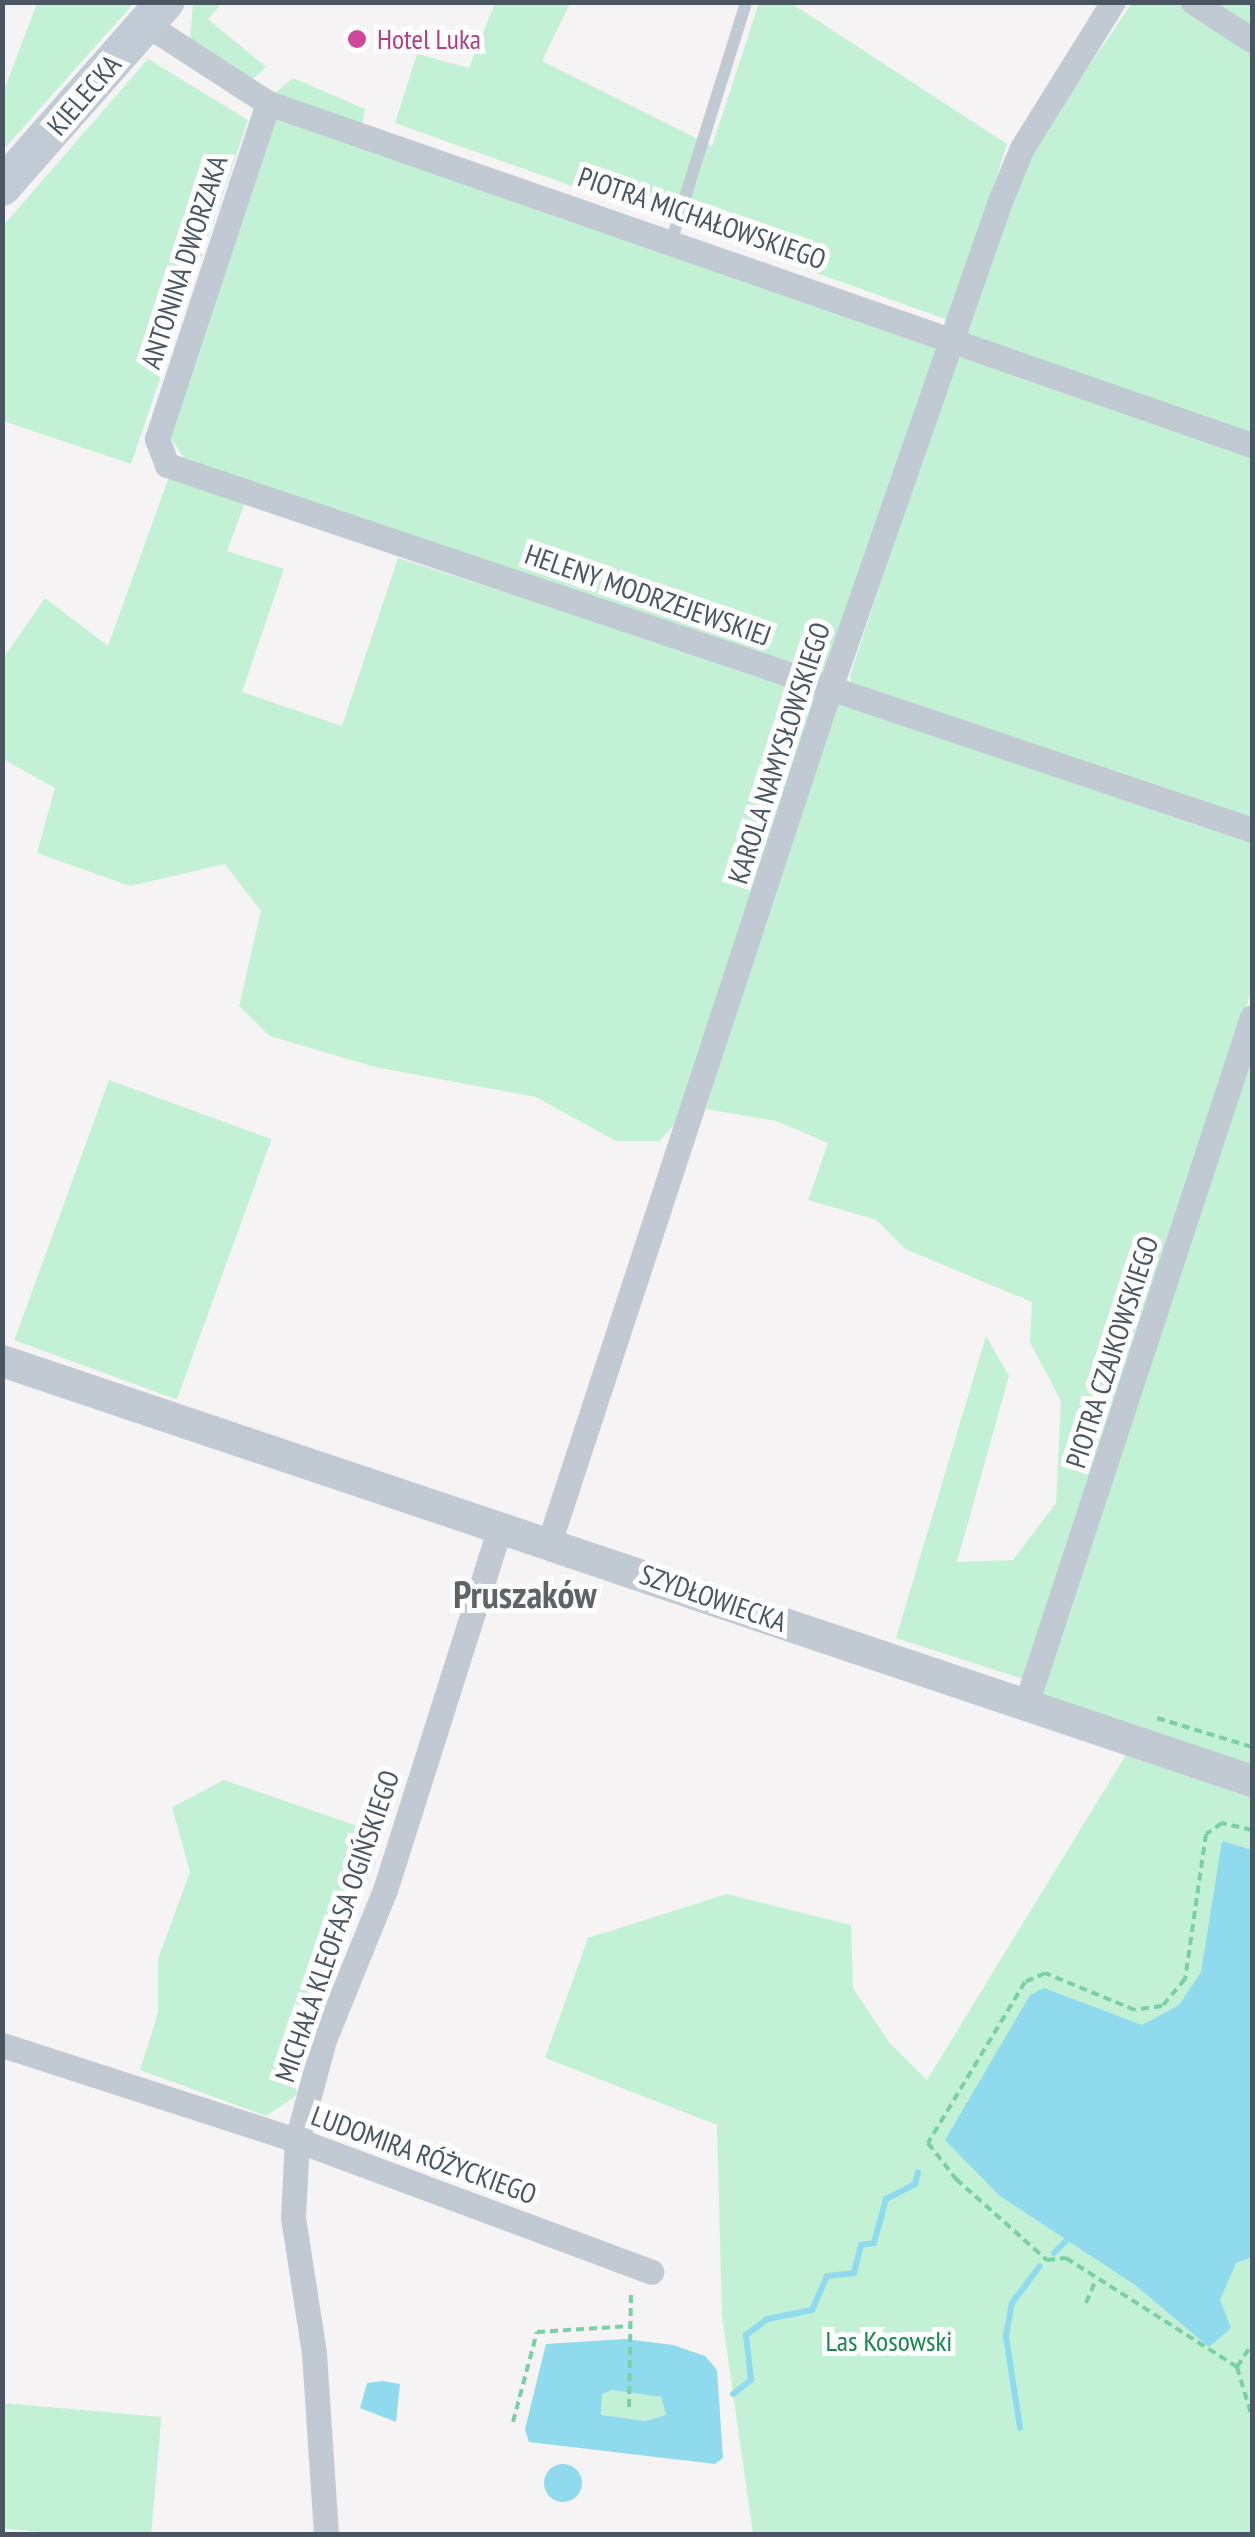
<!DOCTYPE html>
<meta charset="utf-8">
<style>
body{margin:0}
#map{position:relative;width:1255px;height:2537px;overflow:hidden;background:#f5f3f3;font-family:"PT Sans Narrow",sans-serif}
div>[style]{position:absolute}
.green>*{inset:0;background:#c3f1d5;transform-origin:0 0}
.water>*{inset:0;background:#90daee}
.round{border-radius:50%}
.stream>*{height:6px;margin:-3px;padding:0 3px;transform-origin:3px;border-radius:3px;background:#90daee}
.path>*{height:4px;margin-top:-2px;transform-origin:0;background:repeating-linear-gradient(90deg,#7ad0a6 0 8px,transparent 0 13px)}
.service>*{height:12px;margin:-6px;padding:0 6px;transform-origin:6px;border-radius:6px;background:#c1cad2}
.minor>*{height:25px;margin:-12.5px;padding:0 12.5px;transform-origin:12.5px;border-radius:12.5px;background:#c1cad2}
.tertiary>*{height:32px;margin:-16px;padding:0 16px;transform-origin:16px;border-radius:16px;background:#c1cad2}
.secondary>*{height:38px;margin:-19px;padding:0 19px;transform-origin:19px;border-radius:19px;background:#c1cbd6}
.dots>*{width:28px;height:28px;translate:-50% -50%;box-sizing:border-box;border:5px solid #fff;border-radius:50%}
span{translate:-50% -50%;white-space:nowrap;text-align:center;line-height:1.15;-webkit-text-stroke:10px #fff;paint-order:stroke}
.hotel-label{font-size:28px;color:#b23c85}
.left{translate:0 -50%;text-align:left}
.street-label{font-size:28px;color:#4a5661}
.park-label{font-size:28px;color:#17864f}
.district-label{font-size:38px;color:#5f6368;font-weight:700}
.frame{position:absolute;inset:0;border:5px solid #4a5661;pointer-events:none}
</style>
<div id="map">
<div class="green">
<i style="clip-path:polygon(789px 2px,1007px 144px,951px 321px,395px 123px,417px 54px,469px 68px,495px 3px,570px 3px,542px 61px,712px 146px,759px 3px)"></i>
<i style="clip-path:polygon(37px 3px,134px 3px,3px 150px,3px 93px)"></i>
<i style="clip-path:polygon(193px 3px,222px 3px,208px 19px,266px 67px,251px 81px,190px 39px)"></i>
<i style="clip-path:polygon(1132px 3px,1252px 3px,1252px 824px,852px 688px,850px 675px,1022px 164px)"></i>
<i style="clip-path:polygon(148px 59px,248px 120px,131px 464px,3px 421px,2px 227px)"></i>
<i style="clip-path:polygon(293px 78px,365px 109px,362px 126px,274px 94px)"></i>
<i style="clip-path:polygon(274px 110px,943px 345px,827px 674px,186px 461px,169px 436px)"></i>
<i style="clip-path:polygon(169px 477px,245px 502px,227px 551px,284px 569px,242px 692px,342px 726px,398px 558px,821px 694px,688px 1108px,660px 1141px,616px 1141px,536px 1097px,375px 1067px,270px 1036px,239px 1006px,261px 911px,225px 864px,130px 886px,37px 853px,55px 788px,3px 759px,2px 660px,45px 598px,108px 646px)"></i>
<i style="clip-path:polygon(835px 700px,1252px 838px,1252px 989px,1023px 1679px,896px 1638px,986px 1336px,1009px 1376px,957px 1562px,1013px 1560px,1056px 1503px,1061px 1401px,1030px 1342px,1032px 1302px,905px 1249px,877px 1220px,808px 1200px,828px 1143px,776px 1121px,706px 1109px)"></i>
<i style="clip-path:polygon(1252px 1053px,1252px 2534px,753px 2534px,722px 2316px,717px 2125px,545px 2058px,588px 1938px,727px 1894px,851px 1925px,853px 1988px,889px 2042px,927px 2080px,1132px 1745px,1030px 1711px)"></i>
<i style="left:109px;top:1080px;width:173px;height:277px;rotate:20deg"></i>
<i style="clip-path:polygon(224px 1780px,369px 1830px,376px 1862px,291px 2052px,297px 2095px,266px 2116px,140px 2070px,158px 2013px,158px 1959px,190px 1872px,172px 1807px)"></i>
<i style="clip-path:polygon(612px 2390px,661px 2397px,666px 2415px,644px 2421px,601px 2415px,602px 2394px)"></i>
<i style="left:2px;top:2403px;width:160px;height:125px;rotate:5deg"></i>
</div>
<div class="water">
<i style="clip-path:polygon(1222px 1841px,1252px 1850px,1252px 2257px,1236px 2263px,1220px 2300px,1231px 2328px,1209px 2347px,1135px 2285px,1000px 2196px,945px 2140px,1030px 1995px,1044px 1988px,1142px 2025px,1179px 2005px,1201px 1972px)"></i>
<i style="clip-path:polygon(evenodd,625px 2339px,673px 2345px,705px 2356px,717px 2370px,723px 2458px,715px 2464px,529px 2442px,525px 2429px,546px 2344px,625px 2339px,612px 2390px,661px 2397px,666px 2415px,645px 2421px,601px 2415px,602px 2394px,612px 2390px)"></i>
<i style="clip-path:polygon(383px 2381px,400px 2384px,396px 2422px,360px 2408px,367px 2383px)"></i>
<i class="round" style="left:544px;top:2464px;width:38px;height:38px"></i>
</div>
<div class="stream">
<i style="left:1054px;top:2253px;width:17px;rotate:-45deg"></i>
<i style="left:733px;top:2394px;width:23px;rotate:-38deg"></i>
<i style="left:751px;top:2380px;width:45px;rotate:-96.3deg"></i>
<i style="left:746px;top:2335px;width:26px;rotate:-37deg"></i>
<i style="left:767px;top:2319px;width:46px;rotate:-11.3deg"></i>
<i style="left:812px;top:2310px;width:37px;rotate:-66deg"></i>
<i style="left:827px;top:2276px;width:27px;rotate:-6deg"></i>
<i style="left:854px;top:2273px;width:29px;rotate:-76deg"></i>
<i style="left:861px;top:2245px;width:13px;rotate:-9deg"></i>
<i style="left:874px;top:2243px;width:46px;rotate:-74.7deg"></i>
<i style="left:886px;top:2199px;width:33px;rotate:-27deg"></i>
<i style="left:915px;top:2184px;width:12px;rotate:-76deg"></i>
<i style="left:1020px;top:2428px;width:93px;rotate:-98.7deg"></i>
<i style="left:1006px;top:2336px;width:34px;rotate:-80deg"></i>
<i style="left:1012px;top:2303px;width:46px;rotate:-52.9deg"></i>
</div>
<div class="path">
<i style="left:1157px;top:1718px;width:99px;rotate:17deg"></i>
<i style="left:1252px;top:1830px;width:31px;rotate:-167deg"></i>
<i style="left:1222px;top:1823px;width:19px;rotate:145deg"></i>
<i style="left:1206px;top:1834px;width:147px;rotate:98.2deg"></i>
<i style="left:1185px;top:1979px;width:35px;rotate:130deg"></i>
<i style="left:1162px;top:2006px;width:27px;rotate:172deg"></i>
<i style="left:1135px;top:2010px;width:97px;rotate:-157.7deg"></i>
<i style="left:1045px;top:1973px;width:22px;rotate:156deg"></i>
<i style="left:1025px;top:1982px;width:188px;rotate:121.1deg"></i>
<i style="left:928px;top:2143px;width:46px;rotate:52.1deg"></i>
<i style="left:956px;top:2179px;width:122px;rotate:41.7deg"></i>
<i style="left:1047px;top:2260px;width:19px;rotate:-6deg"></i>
<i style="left:1066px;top:2258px;width:203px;rotate:32.5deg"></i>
<i style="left:1237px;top:2367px;width:27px;rotate:-57deg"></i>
<i style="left:1086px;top:2303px;width:26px;rotate:-67deg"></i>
<i style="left:1237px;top:2367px;width:52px;rotate:73.3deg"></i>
<i style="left:629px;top:2407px;width:116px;rotate:-89deg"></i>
<i style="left:513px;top:2422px;width:93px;rotate:-75.1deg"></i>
<i style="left:537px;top:2332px;width:93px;rotate:-3.7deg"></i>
</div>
<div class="service">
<i style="left:672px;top:239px;width:244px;rotate:-72.6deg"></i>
</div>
<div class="minor">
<i style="left:1193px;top:2px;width:70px;rotate:32.8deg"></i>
<i style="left:146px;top:24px;width:145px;rotate:32.9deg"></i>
<i style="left:268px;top:103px;width:1042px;rotate:19.17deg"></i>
<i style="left:268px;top:103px;width:354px;rotate:108.3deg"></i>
<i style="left:157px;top:439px;width:28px;rotate:69deg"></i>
<i style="left:167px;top:465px;width:1145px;rotate:18.59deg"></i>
<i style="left:549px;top:1543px;width:900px;rotate:-71.81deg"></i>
<i style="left:830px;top:688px;width:516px;rotate:-70.76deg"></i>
<i style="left:1000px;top:201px;width:57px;rotate:-67.5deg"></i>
<i style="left:1022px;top:148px;width:172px;rotate:-58.1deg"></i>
<i style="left:1026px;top:1704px;width:723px;rotate:-71.79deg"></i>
<i style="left:2px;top:2045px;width:310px;rotate:17.9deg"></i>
<i style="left:297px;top:2140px;width:378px;rotate:20.4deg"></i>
<i style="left:326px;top:2534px;width:181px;rotate:-93.8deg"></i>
<i style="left:314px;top:2353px;width:137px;rotate:-98.8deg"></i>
<i style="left:293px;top:2218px;width:78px;rotate:-87.1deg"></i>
<i style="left:297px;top:2140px;width:104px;rotate:-74.9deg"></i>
<i style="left:324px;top:2040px;width:162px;rotate:-67.9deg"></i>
<i style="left:385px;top:1890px;width:381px;rotate:-72.4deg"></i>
</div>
<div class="tertiary">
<i style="left:2px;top:1361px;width:1319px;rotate:18.57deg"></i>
</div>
<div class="secondary">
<i style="left:2px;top:187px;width:247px;rotate:-48.6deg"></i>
</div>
<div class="dots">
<i style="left:357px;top:39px;background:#d1479c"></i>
</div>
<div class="hotel-label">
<span class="left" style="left:377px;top:39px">Hotel Luka</span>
</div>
<div class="street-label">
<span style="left:84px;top:95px;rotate:-49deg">KIELECKA</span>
<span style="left:702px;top:218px;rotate:19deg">PIOTRA MICHAŁOWSKIEGO</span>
<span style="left:184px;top:262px;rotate:-72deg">ANTONINA DWORZAKA</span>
<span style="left:648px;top:595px;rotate:19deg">HELENY MODRZEJEWSKIEJ</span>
<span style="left:779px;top:753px;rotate:-72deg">KAROLA NAMYSŁOWSKIEGO</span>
<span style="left:1112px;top:1352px;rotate:-72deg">PIOTRA CZAJKOWSKIEGO</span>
<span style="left:713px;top:1598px;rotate:19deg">SZYDŁOWIECKA</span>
<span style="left:337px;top:1926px;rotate:-71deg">MICHAŁA KLEOFASA OGIŃSKIEGO</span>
<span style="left:424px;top:2155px;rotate:20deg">LUDOMIRA RÓŻYCKIEGO</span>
</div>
<div class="park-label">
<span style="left:889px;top:2341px">Las Kosowski</span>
</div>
<div class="district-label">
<span style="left:525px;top:1594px">Pruszaków</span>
</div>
<div class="frame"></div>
</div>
